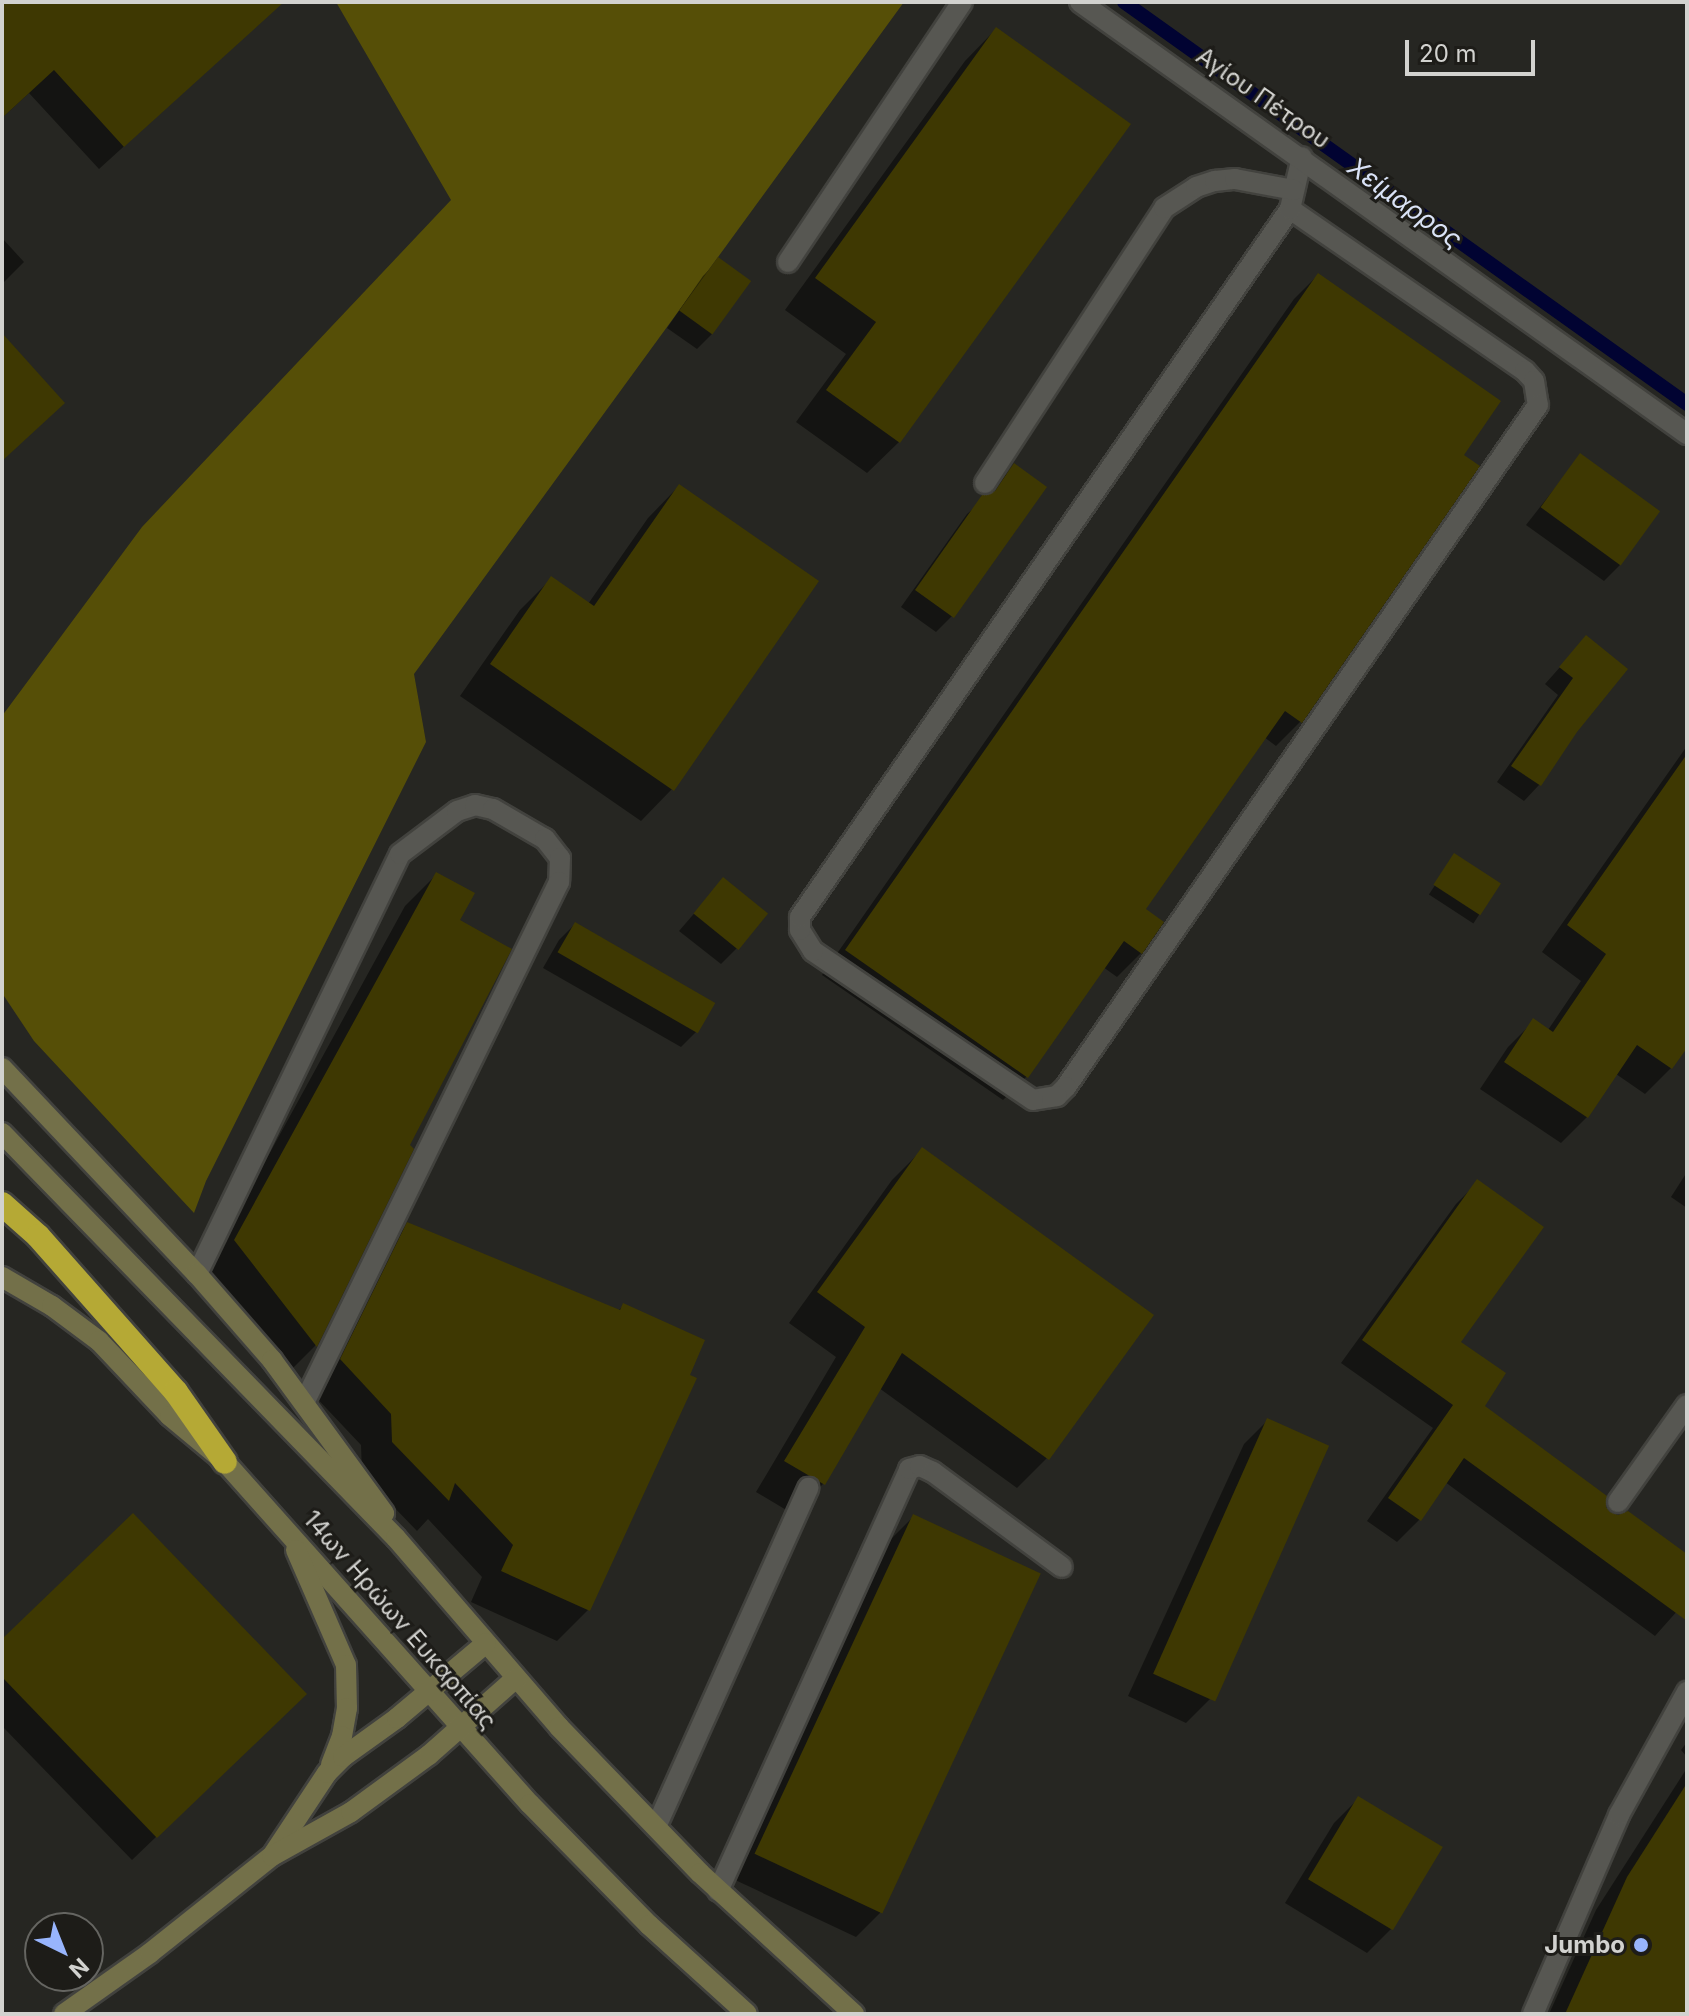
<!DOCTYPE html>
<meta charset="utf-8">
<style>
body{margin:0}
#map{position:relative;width:1689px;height:2016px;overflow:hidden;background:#262622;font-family:Inter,sans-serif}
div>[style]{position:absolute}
.green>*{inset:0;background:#564f07}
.shadow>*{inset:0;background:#0007;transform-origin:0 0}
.stream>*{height:14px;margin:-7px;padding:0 7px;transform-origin:7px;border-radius:7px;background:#010332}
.building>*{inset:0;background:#3e3802;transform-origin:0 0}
.roads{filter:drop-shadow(2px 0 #42423e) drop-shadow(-2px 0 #42423e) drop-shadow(0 2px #42423e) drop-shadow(0 -2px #42423e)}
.lane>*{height:20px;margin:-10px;padding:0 10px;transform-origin:10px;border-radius:10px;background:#575752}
.street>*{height:20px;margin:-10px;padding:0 10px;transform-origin:10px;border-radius:10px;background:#575752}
.secondary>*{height:20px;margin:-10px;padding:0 10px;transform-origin:10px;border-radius:10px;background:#737049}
.highway>*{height:24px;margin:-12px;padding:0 12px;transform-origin:12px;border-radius:12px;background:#b5a935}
.dots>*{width:22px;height:22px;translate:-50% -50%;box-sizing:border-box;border:4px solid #1d1c18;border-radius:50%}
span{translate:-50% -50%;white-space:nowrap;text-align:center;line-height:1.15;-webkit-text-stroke:6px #1d1c18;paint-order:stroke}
.street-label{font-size:24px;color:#d2d2cf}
.poi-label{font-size:24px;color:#d2d2cf;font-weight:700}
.right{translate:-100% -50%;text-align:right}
.water-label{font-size:26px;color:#dae3f7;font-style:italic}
.frame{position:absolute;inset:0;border:4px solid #d2d2cf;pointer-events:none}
.north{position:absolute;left:24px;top:1912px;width:80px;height:80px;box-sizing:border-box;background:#1d1c18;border:2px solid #656561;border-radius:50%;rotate:137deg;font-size:22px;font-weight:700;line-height:32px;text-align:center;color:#d2d2cf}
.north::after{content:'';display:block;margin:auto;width:28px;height:36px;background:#98b5fd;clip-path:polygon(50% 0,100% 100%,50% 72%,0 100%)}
.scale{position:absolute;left:1405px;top:40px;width:130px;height:36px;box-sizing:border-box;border:4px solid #d2d2cf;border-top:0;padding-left:10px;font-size:24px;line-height:28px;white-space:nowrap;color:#d2d2cf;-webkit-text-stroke:6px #1d1c18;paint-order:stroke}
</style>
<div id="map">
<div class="green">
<i style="clip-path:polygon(336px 2px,904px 2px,414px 674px,426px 742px,206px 1181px,194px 1213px,34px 1041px,2px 993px,2px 716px,142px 527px,451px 200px)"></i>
</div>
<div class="shadow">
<i style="clip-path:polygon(2px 2px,252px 2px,241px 40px,99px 169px,29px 93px,2px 118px)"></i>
<i style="clip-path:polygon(996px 29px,899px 442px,867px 473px,796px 422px,846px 354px,785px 310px,965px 61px)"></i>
<i style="clip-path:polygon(2px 238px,24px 262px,2px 284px)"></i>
<i style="clip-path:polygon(719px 260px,713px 333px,697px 349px,667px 328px,703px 276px)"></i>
<i style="clip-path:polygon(1318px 275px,1461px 456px,1477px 467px,1300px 722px,1276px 746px,1264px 737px,1143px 910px,1141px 953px,1117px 977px,1103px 967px,1027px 1076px,1003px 1100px,822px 975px,1294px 299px)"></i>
<i style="clip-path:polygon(1580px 456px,1620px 565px,1604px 581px,1526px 525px)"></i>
<i style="clip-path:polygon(1014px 465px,952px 616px,936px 632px,901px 607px,967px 514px,989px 495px)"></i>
<i style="clip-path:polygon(679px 486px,672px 789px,641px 821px,460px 696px,520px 610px,551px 579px,588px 604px,648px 518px)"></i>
<i style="clip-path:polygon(1586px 638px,1575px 730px,1539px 785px,1524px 801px,1497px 782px,1558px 695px,1545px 684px)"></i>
<i style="clip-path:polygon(1687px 746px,1687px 1044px,1671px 1068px,1645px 1094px,1616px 1074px,1587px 1117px,1561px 1143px,1480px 1089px,1508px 1047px,1534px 1021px,1548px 1030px,1581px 981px,1542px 952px)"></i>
<i style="left:1454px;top:856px;width:53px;height:46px;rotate:33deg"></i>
<i style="clip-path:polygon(436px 875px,457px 921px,407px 1145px,411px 1150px,315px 1346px,285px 1376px,204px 1273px,405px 906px)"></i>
<i style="clip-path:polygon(723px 880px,737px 948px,721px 964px,679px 931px)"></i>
<i style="clip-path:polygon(575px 924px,697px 1031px,681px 1047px,543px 968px,559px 940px)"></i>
<i style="clip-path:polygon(922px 1150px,1047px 1458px,1017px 1488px,879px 1388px,823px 1484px,793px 1514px,756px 1492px,836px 1357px,789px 1323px,892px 1180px)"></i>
<i style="clip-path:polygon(1687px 1172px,1687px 1208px,1671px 1197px)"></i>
<i style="clip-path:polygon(1478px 1182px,1458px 1343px,1482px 1407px,1609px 1514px,1687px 1556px,1687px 1600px,1655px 1636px,1445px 1482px,1419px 1520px,1397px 1542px,1367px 1521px,1433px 1428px,1341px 1363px,1456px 1204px)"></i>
<i style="clip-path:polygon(407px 1225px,618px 1311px,623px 1306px,588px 1610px,557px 1641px,471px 1602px,482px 1577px,428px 1519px,417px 1531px,362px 1474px,361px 1445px,310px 1391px,376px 1256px)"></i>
<i style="clip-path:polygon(1268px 1420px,1210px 1699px,1186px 1723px,1128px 1696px,1244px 1444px)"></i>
<i style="clip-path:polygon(914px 1516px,880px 1913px,856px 1937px,731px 1878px,890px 1540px)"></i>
<i style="clip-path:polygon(2px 1642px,280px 1718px,132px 1860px,2px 1726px)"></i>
<i style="clip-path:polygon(1687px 1742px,1687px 1757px,1681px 1750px)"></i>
<i style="clip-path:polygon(1687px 1768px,1687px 2014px,1549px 2014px,1596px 1910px)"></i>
<i style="clip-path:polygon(1358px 1799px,1391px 1929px,1367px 1953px,1285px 1903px,1334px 1823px)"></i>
</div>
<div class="stream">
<i style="left:1124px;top:2px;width:692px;rotate:35.53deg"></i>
</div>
<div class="building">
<i style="clip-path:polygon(2px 2px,284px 2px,124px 147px,54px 70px,2px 118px)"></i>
<i style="clip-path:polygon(996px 27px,1131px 124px,900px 443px,826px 390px,876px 322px,815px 278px)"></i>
<i style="left:718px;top:257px;width:41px;height:66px;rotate:36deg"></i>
<i style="clip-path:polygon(1318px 273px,1501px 401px,1464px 455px,1480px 466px,1302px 723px,1285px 711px,1146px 909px,1164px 922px,1142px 954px,1124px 941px,1028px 1078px,845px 950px)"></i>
<i style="clip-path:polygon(2px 333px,65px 403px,2px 461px)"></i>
<i style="left:1580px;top:453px;width:99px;height:67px;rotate:36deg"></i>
<i style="clip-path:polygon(1014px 463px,1047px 487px,954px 618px,915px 590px,982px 495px,995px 491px)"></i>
<i style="clip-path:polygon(679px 484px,819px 581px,674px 791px,490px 664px,551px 576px,594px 606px)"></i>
<i style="clip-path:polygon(1586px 635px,1628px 669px,1577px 732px,1541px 786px,1511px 766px,1573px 678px,1559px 667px)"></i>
<i style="clip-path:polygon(1687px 754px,1687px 1048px,1672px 1069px,1637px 1045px,1588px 1118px,1504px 1062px,1533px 1018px,1553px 1032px,1606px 954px,1567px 925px)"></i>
<i style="left:1454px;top:853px;width:56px;height:38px;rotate:33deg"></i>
<i style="clip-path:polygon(436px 872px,475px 893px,460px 920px,512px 949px,410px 1145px,414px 1149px,317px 1347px,234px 1240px)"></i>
<i style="left:723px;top:877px;width:58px;height:47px;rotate:39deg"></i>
<i style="left:575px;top:922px;width:162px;height:35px;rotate:30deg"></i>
<i style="clip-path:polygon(922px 1147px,1154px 1315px,1049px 1460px,902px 1353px,825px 1485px,784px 1461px,865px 1327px,817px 1292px)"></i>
<i style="clip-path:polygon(1477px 1179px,1544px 1227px,1461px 1342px,1506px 1373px,1485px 1406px,1607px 1496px,1606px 1507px,1610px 1512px,1618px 1515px,1628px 1511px,1687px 1554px,1687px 1621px,1464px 1458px,1421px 1521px,1388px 1498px,1453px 1405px,1362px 1340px)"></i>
<i style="clip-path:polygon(407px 1222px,620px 1310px,623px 1303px,705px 1340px,690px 1375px,697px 1378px,590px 1611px,501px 1571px,513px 1545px,455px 1483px,449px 1501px,392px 1442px,391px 1414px,340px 1359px)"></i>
<i style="left:1267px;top:1418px;width:68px;height:280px;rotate:24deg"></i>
<i style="clip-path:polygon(133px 1513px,307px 1694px,157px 1838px,2px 1677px,2px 1639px)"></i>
<i style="left:913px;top:1514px;width:141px;height:375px;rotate:25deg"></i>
<i style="clip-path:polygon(1687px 1783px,1687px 2014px,1565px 2014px,1627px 1877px)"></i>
<i style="left:1358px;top:1796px;width:99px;height:97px;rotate:31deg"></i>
</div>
<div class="roads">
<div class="lane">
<i style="left:1290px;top:209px;width:285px;rotate:34.6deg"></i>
<i style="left:1525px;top:371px;width:13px;rotate:48deg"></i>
<i style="left:1534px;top:381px;width:24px;rotate:81deg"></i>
<i style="left:1538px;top:405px;width:829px;rotate:124.69deg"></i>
<i style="left:1066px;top:1087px;width:13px;rotate:135deg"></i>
<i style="left:1057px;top:1096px;width:24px;rotate:171deg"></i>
<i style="left:1033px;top:1100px;width:266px;rotate:-145.9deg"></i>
<i style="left:813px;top:951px;width:25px;rotate:-122deg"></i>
<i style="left:800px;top:930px;width:13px;rotate:-90deg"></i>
<i style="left:800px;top:917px;width:861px;rotate:-55.31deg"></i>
<i style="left:1290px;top:209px;width:53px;rotate:-77deg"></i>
<i style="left:788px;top:262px;width:313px;rotate:-56.2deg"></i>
<i style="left:985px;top:483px;width:328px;rotate:-56.9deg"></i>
<i style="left:1164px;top:208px;width:38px;rotate:-33deg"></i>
<i style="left:1196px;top:187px;width:20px;rotate:-18deg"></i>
<i style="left:1215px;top:181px;width:20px;rotate:-6deg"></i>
<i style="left:1235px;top:179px;width:60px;rotate:10.6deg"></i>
<i style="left:197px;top:1274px;width:466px;rotate:-64.2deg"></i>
<i style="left:400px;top:854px;width:71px;rotate:-37deg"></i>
<i style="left:457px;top:811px;width:19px;rotate:-18deg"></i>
<i style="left:475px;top:805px;width:18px;rotate:13deg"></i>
<i style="left:493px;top:809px;width:60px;rotate:30deg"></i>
<i style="left:545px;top:839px;width:24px;rotate:52deg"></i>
<i style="left:560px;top:858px;width:24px;rotate:92deg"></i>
<i style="left:559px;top:882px;width:578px;rotate:116.08deg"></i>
<i style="left:656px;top:1827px;width:372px;rotate:-65.8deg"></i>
<i style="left:718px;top:1891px;width:463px;rotate:-65.6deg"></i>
<i style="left:909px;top:1469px;width:11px;rotate:-15deg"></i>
<i style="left:920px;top:1466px;width:14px;rotate:25deg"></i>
<i style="left:933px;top:1472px;width:160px;rotate:36.4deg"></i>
<i style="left:1533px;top:2014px;width:217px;rotate:-66.6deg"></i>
<i style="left:1619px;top:1815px;width:141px;rotate:-61.1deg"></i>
</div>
<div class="street">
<i style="left:1080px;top:2px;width:745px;rotate:35.44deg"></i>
<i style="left:1618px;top:1502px;width:119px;rotate:-54.6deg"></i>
</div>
<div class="secondary">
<i style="left:2px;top:1068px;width:284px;rotate:46.6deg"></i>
<i style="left:197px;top:1274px;width:114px;rotate:48.9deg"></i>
<i style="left:272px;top:1360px;width:190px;rotate:53.8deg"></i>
<i style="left:2px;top:1133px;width:565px;rotate:45.79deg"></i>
<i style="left:396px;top:1538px;width:250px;rotate:49.2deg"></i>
<i style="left:559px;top:1727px;width:203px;rotate:46deg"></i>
<i style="left:700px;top:1873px;width:209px;rotate:42.5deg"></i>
<i style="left:2px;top:1277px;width:58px;rotate:30.1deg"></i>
<i style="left:52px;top:1306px;width:59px;rotate:36.7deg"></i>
<i style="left:99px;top:1341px;width:103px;rotate:46.6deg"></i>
<i style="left:170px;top:1416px;width:72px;rotate:39.9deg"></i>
<i style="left:225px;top:1462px;width:458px;rotate:48.3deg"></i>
<i style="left:530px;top:1804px;width:170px;rotate:45.5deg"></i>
<i style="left:649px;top:1925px;width:132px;rotate:42.2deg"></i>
<i style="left:296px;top:1550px;width:125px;rotate:66.5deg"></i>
<i style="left:346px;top:1665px;width:43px;rotate:88.7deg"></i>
<i style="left:347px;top:1708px;width:28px;rotate:100deg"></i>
<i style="left:342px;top:1736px;width:31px;rotate:111deg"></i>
<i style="left:274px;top:1853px;width:96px;rotate:-56.5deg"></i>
<i style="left:327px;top:1773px;width:23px;rotate:-45deg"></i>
<i style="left:343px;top:1757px;width:67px;rotate:-35.8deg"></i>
<i style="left:397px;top:1718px;width:116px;rotate:-40.1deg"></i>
<i style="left:64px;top:2014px;width:105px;rotate:-35.3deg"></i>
<i style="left:150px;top:1953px;width:156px;rotate:-38.5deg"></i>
<i style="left:272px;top:1856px;width:90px;rotate:-29.1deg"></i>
<i style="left:351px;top:1812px;width:97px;rotate:-36.2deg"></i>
<i style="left:429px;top:1755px;width:116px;rotate:-41.5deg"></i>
</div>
<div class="highway">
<i style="left:2px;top:1204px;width:48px;rotate:41.6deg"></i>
<i style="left:38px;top:1236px;width:208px;rotate:48.5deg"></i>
<i style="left:176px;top:1392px;width:85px;rotate:55deg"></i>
</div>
</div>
<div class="dots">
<i style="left:1641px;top:1945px;background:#98b5fd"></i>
</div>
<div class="street-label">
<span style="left:1263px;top:98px;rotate:35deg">Αγίου Πέτρου</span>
<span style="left:400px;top:1620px;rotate:49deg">14ων Ηρώων Ευκαρπίας</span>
</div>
<div class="poi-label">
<span class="right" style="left:1625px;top:1945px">Jumbo</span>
</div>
<div class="water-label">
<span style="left:1405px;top:203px;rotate:36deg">Χείμαρρος</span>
</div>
<div class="frame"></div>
<div class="north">N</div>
<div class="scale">20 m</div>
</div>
